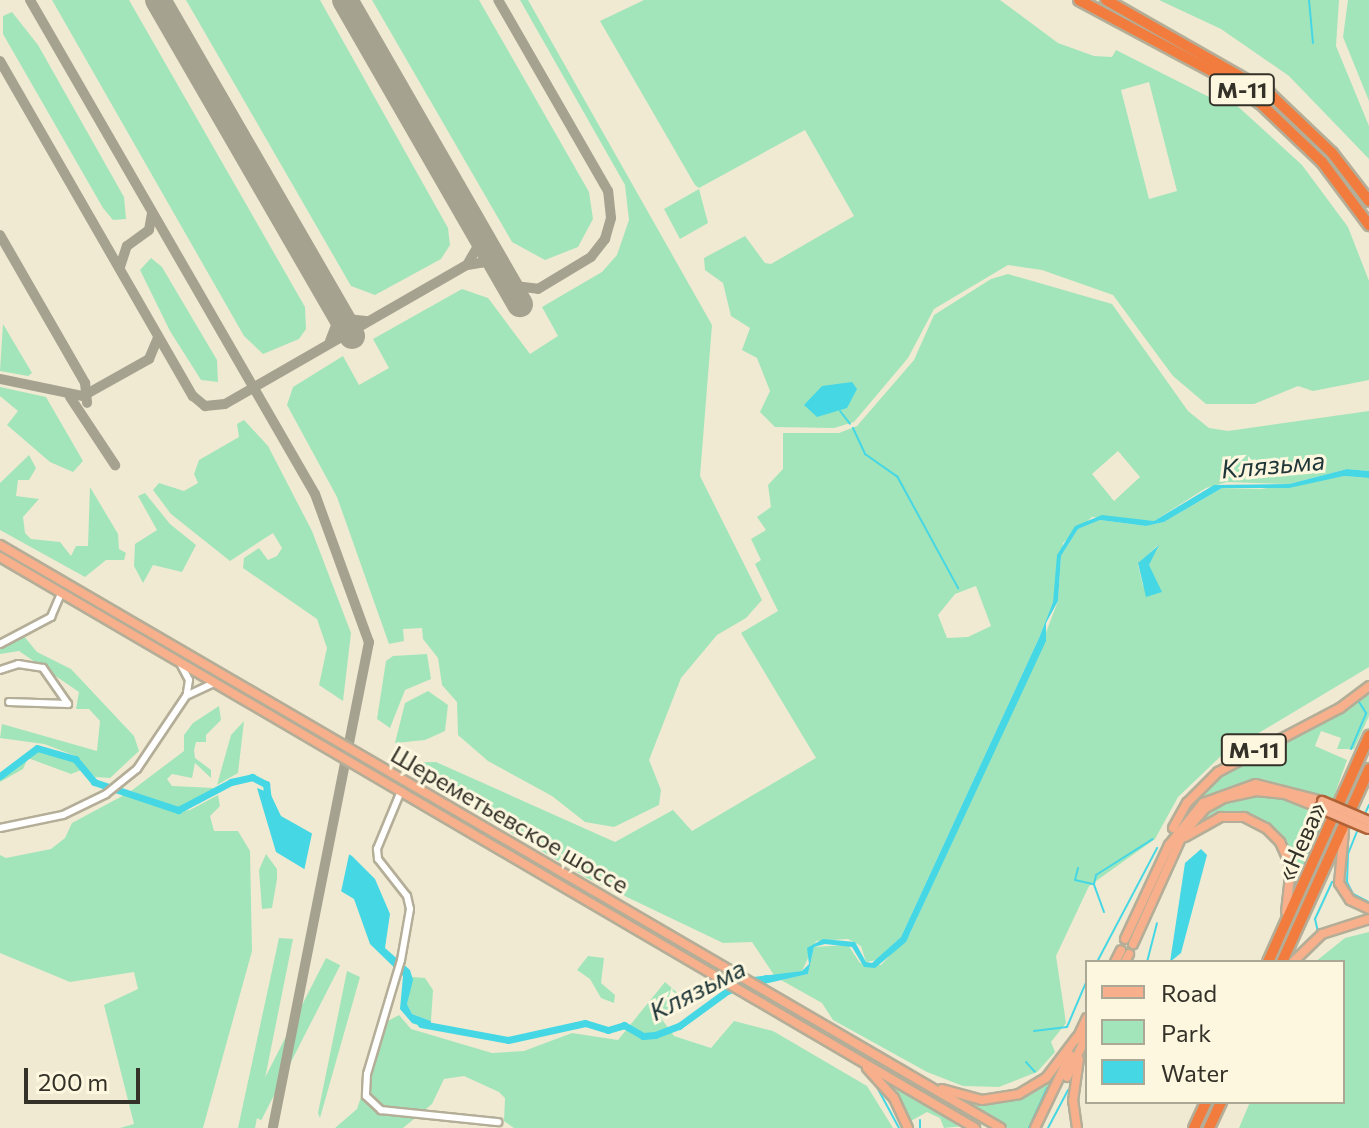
<!DOCTYPE html>
<meta charset="utf-8">
<style>
body{margin:0}
#map{position:relative;width:1369px;height:1128px;overflow:hidden;background:#f0ead2;font-family:Commissioner,sans-serif}
div>[style]{position:absolute}
.green>*{inset:0;background:#a3e5ba;transform-origin:0 0}
.water>*{inset:0;background:#45d7e4}
.pier>*{inset:0;background:#f0ead2}
.stream>*{height:2px;margin:-1px;padding:0 1px;transform-origin:1px;border-radius:1px;background:#45d7e4}
.river>*{height:7px;margin:-3.5px;padding:0 3.5px;transform-origin:3.5px;border-radius:3.5px;background:#45d7e4}
.taxiway>*{height:10px;margin:-5px;padding:0 5px;transform-origin:5px;border-radius:5px;background:#a6a290}
.runway>*{height:26px;margin:-13px;padding:0 13px;transform-origin:13px;border-radius:13px;background:#a6a290}
.roads{filter:drop-shadow(2px 0 #b4ae98) drop-shadow(-2px 0 #b4ae98) drop-shadow(0 2px #b4ae98) drop-shadow(0 -2px #b4ae98)}
.minor>*{height:6px;margin:-3px;padding:0 3px;transform-origin:3px;border-radius:3px;background:#fff}
.major>*{height:8px;margin:-4px;padding:0 4px;transform-origin:4px;border-radius:4px;background:#f7b08b}
.highway>*{height:10px;margin:-5px;padding:0 5px;transform-origin:5px;border-radius:5px;background:#f27c3e}
.bridges{filter:drop-shadow(2px 0 #af6236) drop-shadow(-2px 0 #af6236) drop-shadow(0 2px #af6236) drop-shadow(0 -2px #af6236)}
.major-bridge>*{height:8px;margin:-4px;padding:0 4px;transform-origin:4px;border-radius:4px;background:#f7b08b}
span{translate:-50% -50%;white-space:nowrap;text-align:center;line-height:1.15;-webkit-text-stroke:6px #fdf7df;paint-order:stroke}
.shield-label span{padding:2px 6px;background:#fdf7df;border:2px solid;border-radius:6px;-webkit-text-stroke-width:0}
.shield-label{font-size:22px;color:#333128;font-weight:700}
.street-label{font-size:24px;color:#333128}
.water-label{font-size:26px;color:#1e3638;font-style:italic}
.legend{position:absolute;left:1085px;top:960px;width:260px;height:144px;box-sizing:border-box;background:#fdf7df;border:2px solid #aca896;margin:0;padding:10px 14px;list-style:none;font-size:24px;color:#333128}
.legend li{display:flex;align-items:center;gap:16px;height:40px}
.legend b{width:40px;border:2px solid #aca896}
.scale{position:absolute;left:24px;top:1068px;width:116px;height:36px;box-sizing:border-box;border:4px solid #333128;border-top:0;padding-left:10px;font-size:24px;line-height:28px;white-space:nowrap;color:#333128;-webkit-text-stroke:6px #fdf7df;paint-order:stroke}
</style>
<div id="map">
<div class="green">
<i style="clip-path:polygon(52px 0,129px 0,305px 307px,306px 329px,299px 339px,263px 354px,244px 336px)"></i>
<i style="clip-path:polygon(186px 0,320px 0,448px 228px,450px 245px,441px 259px,375px 295px,351px 286px)"></i>
<i style="clip-path:polygon(372px 0,479px 0,589px 192px,593px 219px,578px 247px,545px 260px,512px 242px)"></i>
<i style="clip-path:polygon(520px 0,528px 0,712px 325px,700px 476px,762px 600px,746px 618px,717px 635px,681px 678px,649px 760px,661px 790px,659px 805px,614px 827px,585px 822px,552px 796px,488px 761px,458px 735px,457px 702px,442px 685px,438px 658px,423px 639px,422px 628px,403px 629px,404px 641px,389px 644px,337px 497px,287px 405px,293px 387px,343px 356px,359px 385px,389px 368px,373px 339px,462px 289px,488px 298px,530px 354px,558px 336px,542px 307px,602px 272px,617px 255px,629px 220px,625px 185px)"></i>
<i style="clip-path:polygon(evenodd,644px 0,1000px 0,1058px 43px,1094px 56px,1112px 57px,1116px 50px,1217px 101px,1233px 102px,1302px 165px,1348px 227px,1369px 281px,1369px 380px,1313px 391px,1298px 386px,1254px 404px,1206px 404px,1173px 376px,1113px 295px,1042px 270px,1008px 265px,934px 309px,908px 358px,854px 422px,834px 428px,775px 427px,760px 412px,770px 391px,757px 358px,742px 350px,750px 328px,731px 316px,723px 283px,705px 270px,704px 258px,745px 236px,765px 263px,771px 264px,854px 216px,805px 130px,699px 188px,695px 185px,600px 21px,644px 0,1149px 82px,1177px 191px,1149px 199px,1121px 90px,1149px 82px)"></i>
<i style="clip-path:polygon(1159px 0,1339px 0,1336px 46px,1369px 126px,1369px 159px,1289px 76px,1221px 29px)"></i>
<i style="clip-path:polygon(1348px 0,1369px 0,1369px 101px,1343px 37px)"></i>
<i style="clip-path:polygon(12px 12px,38px 45px,124px 197px,126px 219px,113px 220px,103px 208px,3px 34px,3px 16px)"></i>
<i style="clip-path:polygon(699px 189px,708px 223px,680px 239px,664px 209px)"></i>
<i style="clip-path:polygon(151px 258px,162px 267px,217px 360px,218px 382px,201px 380px,170px 331px,140px 270px)"></i>
<i style="clip-path:polygon(evenodd,1008px 274px,1112px 304px,1188px 411px,1209px 428px,1228px 431px,1369px 411px,1369px 471px,1347px 469px,1289px 484px,1227px 482px,1206px 488px,1154px 521px,1092px 517px,1063px 543px,1053px 602px,1039px 638px,901px 937px,877px 960px,866px 962px,861px 946px,848px 939px,816px 941px,802px 971px,774px 975px,752px 942px,723px 943px,587px 878px,394px 763px,436px 762px,615px 842px,673px 810px,692px 831px,816px 758px,741px 633px,778px 611px,755px 564px,761px 560px,751px 539px,766px 530px,757px 517px,771px 507px,768px 485px,783px 469px,783px 433px,839px 433px,857px 426px,914px 360px,934px 315px,991px 279px,1008px 274px,1118px 451px,1140px 477px,1114px 501px,1092px 474px,1118px 451px,1008px 274px,976px 586px,991px 626px,968px 637px,947px 638px,938px 615px,955px 594px,976px 586px)"></i>
<i style="clip-path:polygon(3px 324px,32px 373px,28px 376px,0 371px)"></i>
<i style="clip-path:polygon(0 387px,46px 397px,83px 461px,73px 472px,50px 462px,7px 425px,18px 411px,0 396px)"></i>
<i style="clip-path:polygon(244px 420px,268px 446px,312px 531px,351px 633px,343px 701px,319px 685px,327px 648px,317px 619px,243px 568px,244px 558px,259px 548px,268px 560px,277px 556px,282px 548px,273px 533px,230px 561px,171px 514px,153px 490px,159px 483px,184px 491px,198px 483px,194px 474px,199px 460px,239px 437px,237px 424px)"></i>
<i style="clip-path:polygon(29px 455px,36px 468px,29px 480px,18px 480px,16px 496px,39px 499px,23px 517px,25px 533px,31px 539px,60px 542px,71px 556px,76px 546px,88px 546px,90px 487px,118px 534px,119px 549px,126px 553px,124px 560px,106px 560px,85px 577px,0 530px,0 483px)"></i>
<i style="clip-path:polygon(evenodd,1344px 476px,1369px 478px,1369px 667px,1222px 755px,1178px 797px,1155px 839px,1089px 886px,1056px 956px,1066px 1023px,1051px 1042px,1055px 1052px,1037px 1072px,999px 1087px,963px 1086px,927px 1072px,833px 1020px,822px 1003px,781px 980px,808px 974px,814px 947px,848px 945px,860px 963px,881px 965px,910px 934px,1045px 635px,1058px 601px,1061px 556px,1078px 529px,1100px 520px,1146px 526px,1164px 522px,1222px 488px,1261px 489px,1344px 476px,1158px 545px,1148px 565px,1161px 592px,1143px 586px,1138px 564px,1158px 545px)"></i>
<i style="clip-path:polygon(145px 493px,170px 524px,196px 545px,182px 572px,153px 565px,143px 583px,134px 566px,135px 544px,157px 530px,138px 496px)"></i>
<i style="clip-path:polygon(23px 635px,37px 652px,71px 669px,134px 736px,139px 751px,110px 778px,95px 777px,76px 756px,44px 744px,0 738px,2px 724px,97px 751px,100px 721px,89px 709px,76px 709px,79px 692px,19px 651px,0 654px,0 646px)"></i>
<i style="clip-path:polygon(427px 654px,431px 679px,405px 690px,390px 728px,377px 719px,386px 661px,393px 656px)"></i>
<i style="clip-path:polygon(428px 691px,448px 705px,445px 731px,425px 740px,395px 743px,405px 703px)"></i>
<i style="clip-path:polygon(1369px 691px,1369px 716px,1354px 749px,1337px 749px,1341px 738px,1321px 731px,1315px 746px,1347px 760px,1333px 799px,1277px 783px,1245px 783px,1209px 795px,1179px 822px,1219px 774px)"></i>
<i style="clip-path:polygon(219px 706px,221px 720px,206px 735px,206px 742px,196px 742px,194px 750px,195px 758px,211px 770px,211px 778px,195px 763px,192px 778px,172px 774px,167px 779px,172px 786px,214px 788px,180px 809px,131px 791px,184px 751px,184px 735px,193px 723px)"></i>
<i style="clip-path:polygon(244px 721px,238px 773px,217px 785px,231px 735px)"></i>
<i style="clip-path:polygon(39px 750px,64px 756px,84px 769px,71px 774px,28px 758px,23px 769px,0 782px,0 777px)"></i>
<i style="clip-path:polygon(126px 794px,175px 812px,190px 810px,218px 795px,220px 806px,210px 816px,214px 831px,238px 831px,250px 851px,252px 951px,203px 1128px,120px 1128px,134px 1124px,104px 1005px,138px 989px,134px 972px,70px 982px,0 953px,0 855px,6px 858px,51px 849px,65px 838px,72px 823px)"></i>
<i style="clip-path:polygon(1257px 794px,1284px 798px,1325px 819px,1295px 887px,1290px 854px,1270px 827px,1221px 815px,1193px 828px,1225px 801px)"></i>
<i style="clip-path:polygon(266px 854px,277px 869px,277px 879px,272px 908px,262px 909px,259px 870px)"></i>
<i style="clip-path:polygon(1369px 932px,1369px 1128px,1239px 1128px,1250px 1102px,1343px 1102px,1343px 962px,1315px 962px,1345px 938px)"></i>
<i style="clip-path:polygon(279px 938px,293px 939px,255px 1128px,238px 1128px)"></i>
<i style="clip-path:polygon(588px 956px,604px 958px,601px 983px,615px 995px,614px 1003px,601px 998px,590px 979px,577px 970px)"></i>
<i style="left:326px;top:958px;width:16px;height:174px;rotate:27deg"></i>
<i style="clip-path:polygon(347px 971px,360px 977px,320px 1118px,318px 1113px)"></i>
<i style="clip-path:polygon(412px 977px,425px 978px,433px 990px,431px 1021px,412px 1014px,407px 1004px)"></i>
<i style="clip-path:polygon(665px 982px,681px 996px,661px 1018px,674px 1036px,711px 1048px,734px 1021px,773px 1031px,867px 1086px,893px 1128px,514px 1128px,504px 1121px,505px 1098px,499px 1092px,464px 1076px,444px 1079px,432px 1104px,403px 1128px,335px 1128px,357px 1109px,386px 1022px,399px 1015px,411px 1029px,492px 1053px,524px 1051px,572px 1033px,618px 1040px)"></i>
<i style="clip-path:polygon(1063px 1065px,1033px 1128px,1008px 1128px,958px 1099px,995px 1103px,1020px 1097px)"></i>
<i style="clip-path:polygon(879px 1075px,964px 1126px,944px 1128px,940px 1118px,927px 1112px,909px 1122px)"></i>
</div>
<div class="water">
<i style="clip-path:polygon(852px 382px,857px 389px,847px 408px,817px 417px,804px 405px,822px 386px)"></i>
<i style="clip-path:polygon(1347px 469px,1369px 471px,1369px 478px,1344px 476px,1289px 488px,1222px 488px,1164px 522px,1146px 526px,1100px 520px,1078px 529px,1061px 556px,1058px 601px,1046px 623px,1046px 641px,906px 942px,875px 968px,864px 967px,852px 947px,825px 944px,814px 947px,808px 974px,764px 984px,753px 977px,802px 971px,809px 964px,807px 948px,823px 939px,855px 942px,866px 962px,872px 963px,901px 937px,1039px 638px,1053px 602px,1057px 555px,1075px 526px,1102px 515px,1154px 521px,1214px 485px,1289px 484px)"></i>
<i style="clip-path:polygon(1159px 545px,1149px 565px,1162px 592px,1146px 597px,1138px 563px)"></i>
<i style="clip-path:polygon(257px 788px,270px 793px,281px 816px,352px 856px,375px 879px,390px 914px,385px 948px,410px 970px,413px 980px,407px 1004px,412px 1014px,431px 1021px,430px 1029px,412px 1023px,400px 1009px,403px 976px,370px 944px,354px 899px,276px 852px)"></i>
<i style="clip-path:polygon(1201px 849px,1207px 855px,1181px 953px,1170px 962px,1185px 863px)"></i>
</div>
<div class="pier">
<i style="clip-path:polygon(313px 829px,350px 850px,341px 892px,304px 871px)"></i>
</div>
<div class="stream">
<i style="left:1309px;top:0;width:43px;rotate:84.7deg"></i>
<i style="left:840px;top:411px;width:16px;rotate:52deg"></i>
<i style="left:853px;top:428px;width:29px;rotate:65deg"></i>
<i style="left:865px;top:454px;width:39px;rotate:35deg"></i>
<i style="left:897px;top:476px;width:128px;rotate:61.4deg"></i>
<i style="left:1351px;top:749px;width:39px;rotate:-67deg"></i>
<i style="left:1366px;top:713px;width:13px;rotate:-122deg"></i>
<i style="left:1364px;top:816px;width:12px;rotate:-66deg"></i>
<i style="left:1358px;top:829px;width:27px;rotate:112deg"></i>
<i style="left:1348px;top:854px;width:28px;rotate:92deg"></i>
<i style="left:1347px;top:882px;width:13px;rotate:63deg"></i>
<i style="left:1353px;top:894px;width:18px;rotate:27deg"></i>
<i style="left:1078px;top:868px;width:12px;rotate:104deg"></i>
<i style="left:1075px;top:880px;width:18px;rotate:13deg"></i>
<i style="left:1104px;top:912px;width:30px;rotate:-110deg"></i>
<i style="left:1094px;top:884px;width:9px;rotate:-77deg"></i>
<i style="left:1096px;top:875px;width:67px;rotate:-32.3deg"></i>
<i style="left:1318px;top:932px;width:13px;rotate:-103deg"></i>
<i style="left:1315px;top:919px;width:41px;rotate:-65.3deg"></i>
<i style="left:1097px;top:962px;width:129px;rotate:-62.2deg"></i>
<i style="left:1147px;top:962px;width:40px;rotate:-75.6deg"></i>
<i style="left:1034px;top:1031px;width:33px;rotate:-7deg"></i>
<i style="left:1067px;top:1027px;width:51px;rotate:-66.9deg"></i>
<i style="left:1026px;top:1062px;width:13px;rotate:48deg"></i>
<i style="left:878px;top:1089px;width:44px;rotate:61.7deg"></i>
<i style="left:920px;top:1120px;width:8px;rotate:90deg"></i>
<i style="left:1029px;top:1128px;width:44px;rotate:-65.8deg"></i>
<i style="left:1048px;top:1128px;width:43px;rotate:-62.2deg"></i>
</div>
<div class="river">
<i style="left:0;top:776px;width:46px;rotate:-37.1deg"></i>
<i style="left:37px;top:748px;width:40px;rotate:16deg"></i>
<i style="left:75px;top:759px;width:30px;rotate:50deg"></i>
<i style="left:94px;top:782px;width:89px;rotate:18.4deg"></i>
<i style="left:178px;top:810px;width:60px;rotate:-27.8deg"></i>
<i style="left:231px;top:782px;width:22px;rotate:-13deg"></i>
<i style="left:252px;top:777px;width:16px;rotate:27deg"></i>
<i style="left:266px;top:784px;width:16px;rotate:83deg"></i>
<i style="left:421px;top:1024px;width:88px;rotate:10.4deg"></i>
<i style="left:508px;top:1040px;width:79px;rotate:-12.4deg"></i>
<i style="left:585px;top:1023px;width:24px;rotate:17deg"></i>
<i style="left:608px;top:1030px;width:17px;rotate:-17deg"></i>
<i style="left:624px;top:1025px;width:22px;rotate:30deg"></i>
<i style="left:643px;top:1036px;width:12px;rotate:-5deg"></i>
<i style="left:655px;top:1035px;width:26px;rotate:-21deg"></i>
<i style="left:679px;top:1026px;width:59px;rotate:-36.1deg"></i>
<i style="left:727px;top:991px;width:41px;rotate:-18.4deg"></i>
</div>
<div class="taxiway">
<i style="left:30px;top:0;width:570px;rotate:60.02deg"></i>
<i style="left:315px;top:494px;width:158px;rotate:70deg"></i>
<i style="left:369px;top:642px;width:495px;rotate:101.2deg"></i>
<i style="left:0;top:61px;width:387px;rotate:60.1deg"></i>
<i style="left:193px;top:396px;width:16px;rotate:40deg"></i>
<i style="left:205px;top:406px;width:20px;rotate:-6deg"></i>
<i style="left:225px;top:404px;width:279px;rotate:-29.9deg"></i>
<i style="left:467px;top:265px;width:20px;rotate:-60deg"></i>
<i style="left:477px;top:248px;width:19px;rotate:-90deg"></i>
<i style="left:0;top:235px;width:171px;rotate:60.1deg"></i>
<i style="left:85px;top:383px;width:20px;rotate:84deg"></i>
<i style="left:467px;top:265px;width:19px;rotate:-9deg"></i>
<i style="left:486px;top:262px;width:38px;rotate:40deg"></i>
<i style="left:515px;top:286px;width:23px;rotate:7deg"></i>
<i style="left:538px;top:289px;width:62px;rotate:-31.1deg"></i>
<i style="left:591px;top:257px;width:23px;rotate:-52deg"></i>
<i style="left:605px;top:239px;width:22px;rotate:-74deg"></i>
<i style="left:611px;top:218px;width:27px;rotate:-96deg"></i>
<i style="left:608px;top:191px;width:220px;rotate:-119.9deg"></i>
<i style="left:120px;top:267px;width:22px;rotate:-72deg"></i>
<i style="left:127px;top:246px;width:27px;rotate:-36deg"></i>
<i style="left:149px;top:230px;width:17px;rotate:-80deg"></i>
<i style="left:330px;top:341px;width:22px;rotate:-69deg"></i>
<i style="left:338px;top:320px;width:17px;rotate:-111deg"></i>
<i style="left:332px;top:304px;width:21px;rotate:45deg"></i>
<i style="left:347px;top:319px;width:19px;rotate:6deg"></i>
<i style="left:0;top:379px;width:85px;rotate:11.6deg"></i>
<i style="left:83px;top:396px;width:76px;rotate:-29.3deg"></i>
<i style="left:149px;top:359px;width:23px;rotate:-67deg"></i>
<i style="left:70px;top:397px;width:82px;rotate:56.5deg"></i>
</div>
<div class="runway">
<i style="left:158px;top:0;width:388px;rotate:60deg"></i>
<i style="left:345px;top:0;width:351px;rotate:60.1deg"></i>
</div>
<div class="roads">
<div class="minor">
<i style="left:0;top:644px;width:58px;rotate:-27.9deg"></i>
<i style="left:51px;top:617px;width:26px;rotate:-67deg"></i>
<i style="left:181px;top:665px;width:17px;rotate:62deg"></i>
<i style="left:189px;top:680px;width:13px;rotate:99deg"></i>
<i style="left:0;top:670px;width:19px;rotate:-18deg"></i>
<i style="left:18px;top:664px;width:25px;rotate:9deg"></i>
<i style="left:43px;top:668px;width:44px;rotate:55.2deg"></i>
<i style="left:68px;top:704px;width:59px;rotate:-178.1deg"></i>
<i style="left:401px;top:791px;width:63px;rotate:112.5deg"></i>
<i style="left:377px;top:849px;width:10px;rotate:84deg"></i>
<i style="left:378px;top:859px;width:47px;rotate:51.9deg"></i>
<i style="left:407px;top:896px;width:13px;rotate:77deg"></i>
<i style="left:410px;top:909px;width:52px;rotate:100deg"></i>
<i style="left:401px;top:960px;width:119px;rotate:106.6deg"></i>
<i style="left:367px;top:1074px;width:22px;rotate:93deg"></i>
<i style="left:366px;top:1096px;width:21px;rotate:43deg"></i>
<i style="left:381px;top:1110px;width:118px;rotate:5.9deg"></i>
<i style="left:0;top:828px;width:64px;rotate:-11.7deg"></i>
<i style="left:63px;top:815px;width:48px;rotate:-26deg"></i>
<i style="left:106px;top:794px;width:40px;rotate:-39deg"></i>
<i style="left:137px;top:769px;width:88px;rotate:-56.1deg"></i>
<i style="left:186px;top:696px;width:29px;rotate:-25deg"></i>
</div>
<div class="major">
<i style="left:0;top:545px;width:1158px;rotate:30.22deg"></i>
<i style="left:0;top:557px;width:1130px;rotate:30.35deg"></i>
<i style="left:1173px;top:828px;width:29px;rotate:-61deg"></i>
<i style="left:1187px;top:803px;width:44px;rotate:-45deg"></i>
<i style="left:1218px;top:772px;width:138px;rotate:-27.7deg"></i>
<i style="left:1340px;top:708px;width:36px;rotate:-37deg"></i>
<i style="left:1344px;top:831px;width:52px;rotate:95.5deg"></i>
<i style="left:1339px;top:883px;width:20px;rotate:57deg"></i>
<i style="left:1350px;top:900px;width:21px;rotate:25deg"></i>
<i style="left:1185px;top:837px;width:41px;rotate:-29.1deg"></i>
<i style="left:1221px;top:817px;width:23px"></i>
<i style="left:1244px;top:817px;width:25px;rotate:27deg"></i>
<i style="left:1266px;top:828px;width:20px;rotate:45deg"></i>
<i style="left:1280px;top:842px;width:27px;rotate:66deg"></i>
<i style="left:1291px;top:867px;width:45px;rotate:96.3deg"></i>
<i style="left:1125px;top:939px;width:104px;rotate:-64.9deg"></i>
<i style="left:1169px;top:845px;width:54px;rotate:-51deg"></i>
<i style="left:1203px;top:803px;width:56px;rotate:-19.7deg"></i>
<i style="left:1256px;top:784px;width:68px;rotate:14.4deg"></i>
<i style="left:1133px;top:944px;width:121px;rotate:-65.6deg"></i>
<i style="left:1183px;top:834px;width:35px;rotate:-49deg"></i>
<i style="left:1206px;top:808px;width:21px;rotate:-29deg"></i>
<i style="left:1224px;top:798px;width:33px;rotate:-12deg"></i>
<i style="left:1256px;top:791px;width:29px;rotate:6deg"></i>
<i style="left:1285px;top:794px;width:37px;rotate:22deg"></i>
<i style="left:1115px;top:962px;width:13px;rotate:-63deg"></i>
<i style="left:1125px;top:962px;width:9px;rotate:-63deg"></i>
<i style="left:1293px;top:962px;width:40px;rotate:-44deg"></i>
<i style="left:1322px;top:934px;width:49px;rotate:-17.7deg"></i>
<i style="left:1077px;top:1039px;width:23px;rotate:-65deg"></i>
<i style="left:867px;top:1068px;width:40px;rotate:48deg"></i>
<i style="left:894px;top:1098px;width:33px;rotate:65deg"></i>
<i style="left:1067px;top:1077px;width:47px;rotate:-64.5deg"></i>
<i style="left:942px;top:1089px;width:41px;rotate:15.4deg"></i>
<i style="left:982px;top:1100px;width:37px;rotate:-9deg"></i>
<i style="left:1019px;top:1094px;width:31px;rotate:-31deg"></i>
<i style="left:1046px;top:1078px;width:51px;rotate:-52.9deg"></i>
<i style="left:1035px;top:1128px;width:81px;rotate:-64.4deg"></i>
<i style="left:1077px;top:1128px;width:27px;rotate:-98deg"></i>
<i style="left:1073px;top:1101px;width:42px;rotate:-81.9deg"></i>
</div>
<div class="highway">
<i style="left:1079px;top:0;width:169px;rotate:28.2deg"></i>
<i style="left:1228px;top:80px;width:39px;rotate:36deg"></i>
<i style="left:1260px;top:103px;width:86px;rotate:43.6deg"></i>
<i style="left:1322px;top:162px;width:79px;rotate:53.3deg"></i>
<i style="left:1106px;top:0;width:188px;rotate:29.7deg"></i>
<i style="left:1269px;top:93px;width:87px;rotate:43.6deg"></i>
<i style="left:1332px;top:153px;width:61px;rotate:52.4deg"></i>
<i style="left:1268px;top:962px;width:248px;rotate:-65.9deg"></i>
<i style="left:1282px;top:962px;width:212px;rotate:-65.7deg"></i>
<i style="left:1194px;top:1128px;width:29px;rotate:-65deg"></i>
<i style="left:1209px;top:1128px;width:29px;rotate:-65deg"></i>
</div>
</div>
<div class="bridges">
<div class="major-bridge">
<i style="left:1322px;top:801px;width:51px;rotate:23.1deg"></i>
<i style="left:1319px;top:808px;width:53px;rotate:23.2deg"></i>
</div>
</div>
<div class="shield-label">
<span style="left:1242px;top:90px">М-11</span>
<span style="left:1254px;top:750px">М-11</span>
</div>
<div class="street-label">
<span style="left:510px;top:819px;rotate:30deg">Шереметьевское шоссе</span>
<span style="left:1301px;top:841px;rotate:-66deg">«Нева»</span>
</div>
<div class="water-label">
<span style="left:1273px;top:464px;rotate:-5deg">Клязьма</span>
<span style="left:697px;top:989px;rotate:-27deg">Клязьма</span>
</div>
<ul class="legend">
<li><b style="height:10px;background:#f7b08b"></b>Road</li>
<li><b style="height:22px;background:#a3e5ba"></b>Park</li>
<li><b style="height:22px;background:#45d7e4"></b>Water</li>
</ul>
<div class="scale">200 m</div>
</div>
